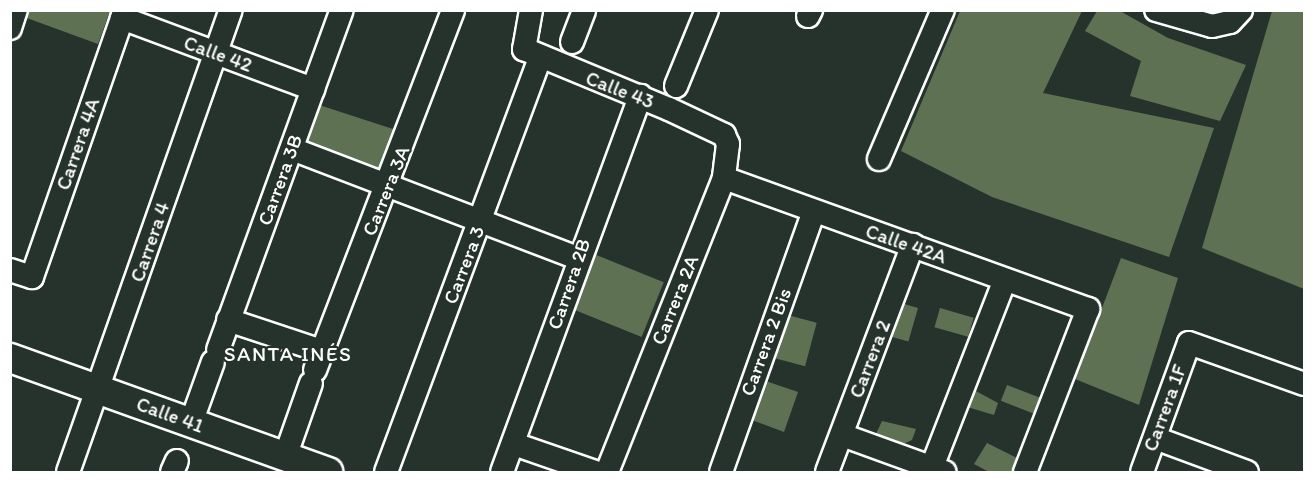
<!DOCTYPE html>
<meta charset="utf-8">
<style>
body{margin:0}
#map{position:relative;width:1315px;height:483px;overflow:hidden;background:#26332d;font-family:Itim,sans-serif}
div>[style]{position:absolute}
.green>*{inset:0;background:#5f7153;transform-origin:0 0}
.roads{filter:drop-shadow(2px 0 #fff) drop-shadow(-2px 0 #fff) drop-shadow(0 2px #fff) drop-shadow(0 -2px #fff)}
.minor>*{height:22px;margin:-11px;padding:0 11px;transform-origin:11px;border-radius:11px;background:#26332d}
.tertiary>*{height:28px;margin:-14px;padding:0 14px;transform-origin:14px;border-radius:14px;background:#26332d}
span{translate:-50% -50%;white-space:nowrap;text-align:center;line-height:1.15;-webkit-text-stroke:4.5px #26332d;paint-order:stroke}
.street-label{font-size:20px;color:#fff}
.neighbourhood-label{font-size:21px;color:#fff;letter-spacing:1.5px}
.frame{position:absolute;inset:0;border:12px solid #fff;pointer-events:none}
</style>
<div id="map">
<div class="green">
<i style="clip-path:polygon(26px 11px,110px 11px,98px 44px,24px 17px)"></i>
<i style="clip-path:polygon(960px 11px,1082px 11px,1043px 93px,1214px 128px,1169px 257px,992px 197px,901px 151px)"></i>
<i style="clip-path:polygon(1097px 11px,1120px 11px,1168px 38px,1246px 65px,1220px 121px,1130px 96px,1141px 61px,1085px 31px)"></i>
<i style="clip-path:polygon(1272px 11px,1304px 11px,1304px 289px,1202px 248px)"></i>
<i style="left:310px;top:102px;width:92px;height:47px;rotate:18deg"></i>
<i style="left:584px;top:250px;width:86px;height:59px;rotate:22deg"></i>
<i style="clip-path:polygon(1121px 258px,1178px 278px,1139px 405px,1075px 379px)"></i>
<i style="left:894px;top:301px;width:25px;height:35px;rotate:16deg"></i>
<i style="left:940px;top:308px;width:35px;height:20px;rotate:16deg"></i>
<i style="left:780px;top:313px;width:38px;height:45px;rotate:15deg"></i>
<i style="clip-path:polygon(757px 378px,798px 392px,784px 432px,749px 419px)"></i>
<i style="left:1007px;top:385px;width:44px;height:17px;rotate:21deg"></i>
<i style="clip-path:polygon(974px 390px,998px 403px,994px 415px,964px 406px)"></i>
<i style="clip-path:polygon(882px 421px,916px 429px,912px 440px,901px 445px,876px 434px)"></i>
<i style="clip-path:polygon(987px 443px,1019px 459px,1012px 472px,989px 472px,974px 464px)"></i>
</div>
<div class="roads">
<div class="minor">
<i style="left:531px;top:10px;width:40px;rotate:100deg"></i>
<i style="left:524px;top:49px;width:157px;rotate:22.5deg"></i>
<i style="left:669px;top:109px;width:61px;rotate:25.3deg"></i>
<i style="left:724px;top:135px;width:10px;rotate:66deg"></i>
<i style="left:728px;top:144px;width:34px;rotate:97deg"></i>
<i style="left:724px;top:178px;width:316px;rotate:111.7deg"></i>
<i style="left:1156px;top:10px;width:58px;rotate:15.9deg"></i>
<i style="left:1212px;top:26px;width:18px;rotate:-13deg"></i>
<i style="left:1230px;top:22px;width:16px;rotate:-47deg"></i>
<i style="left:808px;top:16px;width:7px;rotate:-63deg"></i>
<i style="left:122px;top:18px;width:204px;rotate:20.4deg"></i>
<i style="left:10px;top:28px;width:19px;rotate:-72deg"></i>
<i style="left:572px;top:42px;width:34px;rotate:-69deg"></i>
<i style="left:676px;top:86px;width:82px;rotate:-67.8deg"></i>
<i style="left:292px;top:149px;width:305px;rotate:20.9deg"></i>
<i style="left:879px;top:159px;width:162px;rotate:-66.8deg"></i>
<i style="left:724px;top:178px;width:387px;rotate:19.8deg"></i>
<i style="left:1088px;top:309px;width:175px;rotate:111.1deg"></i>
<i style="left:10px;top:270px;width:23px;rotate:18deg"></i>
<i style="left:32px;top:277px;width:283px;rotate:-70.8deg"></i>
<i style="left:228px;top:320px;width:99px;rotate:18.3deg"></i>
<i style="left:218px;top:350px;width:362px;rotate:-70deg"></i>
<i style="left:315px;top:370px;width:386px;rotate:-69deg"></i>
<i style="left:191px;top:423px;width:65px;rotate:-70.2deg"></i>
<i style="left:842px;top:435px;width:109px;rotate:19.9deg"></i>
<i style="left:1155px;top:438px;width:98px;rotate:20.3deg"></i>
<i style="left:514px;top:444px;width:86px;rotate:19.1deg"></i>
<i style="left:285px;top:457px;width:78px;rotate:-70.6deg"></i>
<i style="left:68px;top:472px;width:490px;rotate:-70.6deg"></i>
<i style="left:172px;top:472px;width:12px;rotate:-66deg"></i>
<i style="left:386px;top:472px;width:443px;rotate:-69.6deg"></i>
<i style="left:502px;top:472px;width:401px;rotate:-69.8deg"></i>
<i style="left:721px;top:472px;width:275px;rotate:-70.4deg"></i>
<i style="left:827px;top:472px;width:243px;rotate:-69.3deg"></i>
<i style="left:930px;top:472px;width:206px;rotate:-68.7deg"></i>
<i style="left:1142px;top:472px;width:137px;rotate:-70deg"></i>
<i style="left:1189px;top:343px;width:122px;rotate:19.6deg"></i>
</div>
<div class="tertiary">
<i style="left:10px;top:358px;width:338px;rotate:19.7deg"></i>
</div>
</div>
<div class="street-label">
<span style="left:218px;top:54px;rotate:20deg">Calle 42</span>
<span style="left:620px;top:90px;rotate:21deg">Calle 43</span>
<span style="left:78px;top:144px;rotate:-71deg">Carrera 4A</span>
<span style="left:280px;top:180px;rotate:-70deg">Carrera 3B</span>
<span style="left:386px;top:191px;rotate:-68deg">Carrera 3A</span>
<span style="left:150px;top:242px;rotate:-71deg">Carrera 4</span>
<span style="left:906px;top:244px;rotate:19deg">Calle 42A</span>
<span style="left:464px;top:265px;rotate:-69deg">Carrera 3</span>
<span style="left:569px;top:284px;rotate:-71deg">Carrera 2B</span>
<span style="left:675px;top:300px;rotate:-68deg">Carrera 2A</span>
<span style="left:766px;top:342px;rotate:-70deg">Carrera 2 Bis</span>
<span style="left:870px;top:359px;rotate:-69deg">Carrera 2</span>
<span style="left:1165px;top:408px;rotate:-70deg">Carrera 1F</span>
<span style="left:170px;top:415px;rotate:20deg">Calle 41</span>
</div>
<div class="neighbourhood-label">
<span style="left:288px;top:354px">SANTA INÉS</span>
</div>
<div class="frame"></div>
</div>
